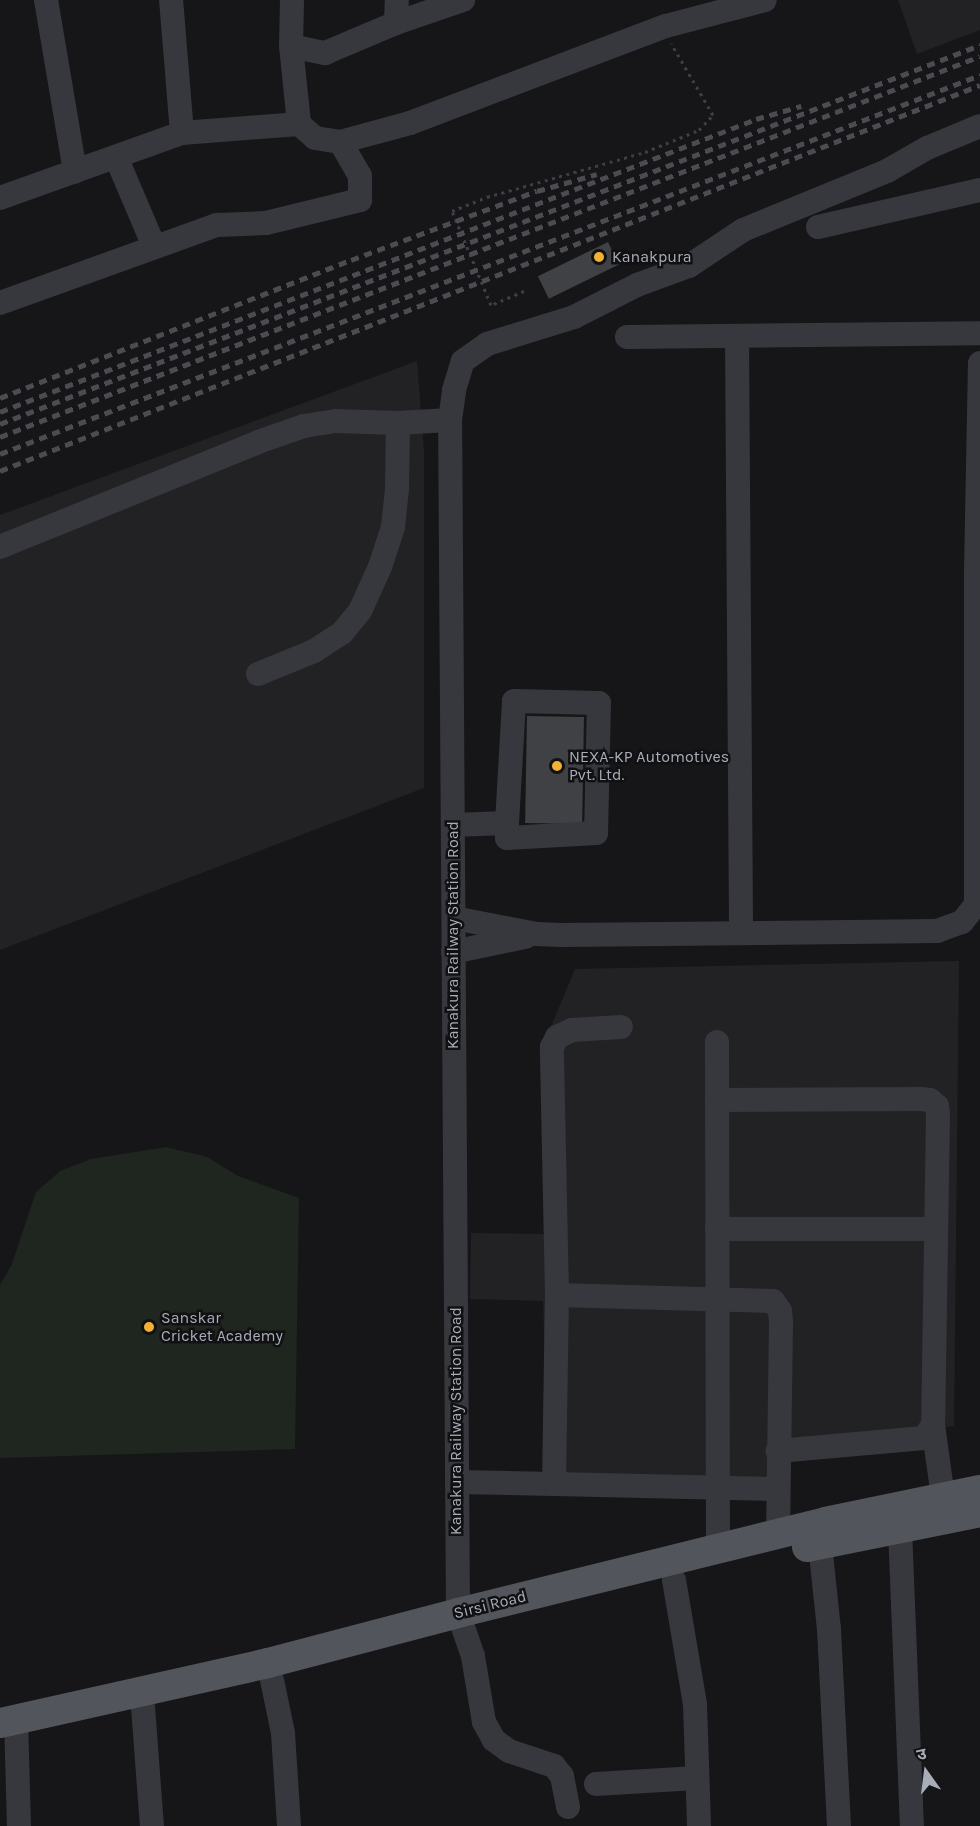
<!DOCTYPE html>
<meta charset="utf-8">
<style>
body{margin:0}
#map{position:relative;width:980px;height:1826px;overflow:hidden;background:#161618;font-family:Karla,"Noto Sans Devanagari",sans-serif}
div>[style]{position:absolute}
.built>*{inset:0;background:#222225}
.green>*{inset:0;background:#1e261f}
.building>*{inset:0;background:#404145;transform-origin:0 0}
.path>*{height:3px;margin-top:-1.5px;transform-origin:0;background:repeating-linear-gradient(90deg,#3d3f44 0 3px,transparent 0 7.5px)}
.minor>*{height:24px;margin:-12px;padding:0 12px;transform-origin:12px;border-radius:12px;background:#37383d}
.major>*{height:30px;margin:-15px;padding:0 15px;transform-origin:15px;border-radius:15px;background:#53555c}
.rail>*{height:4.5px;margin-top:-2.25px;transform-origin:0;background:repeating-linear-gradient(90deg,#4a4c52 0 8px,transparent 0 14px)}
.dots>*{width:16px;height:16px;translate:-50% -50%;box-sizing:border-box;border:3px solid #111113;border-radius:50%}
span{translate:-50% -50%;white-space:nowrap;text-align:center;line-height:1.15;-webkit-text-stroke:5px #111113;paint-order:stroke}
.poi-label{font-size:16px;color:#a8adb8}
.left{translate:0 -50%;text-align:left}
.street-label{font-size:16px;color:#a8adb8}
.north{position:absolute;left:896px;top:1742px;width:60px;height:60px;-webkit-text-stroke:4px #111113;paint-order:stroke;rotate:346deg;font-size:16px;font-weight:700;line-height:24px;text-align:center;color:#a8adb8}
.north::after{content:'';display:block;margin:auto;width:21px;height:27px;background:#a8adb8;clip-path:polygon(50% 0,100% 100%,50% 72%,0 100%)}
</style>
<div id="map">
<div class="built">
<i style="clip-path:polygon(898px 0,980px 0,980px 30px,917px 54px)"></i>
<i style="clip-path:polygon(417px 361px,424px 450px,424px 788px,0 950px,0 515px)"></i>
<i style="clip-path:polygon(959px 961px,954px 1426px,790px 1445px,787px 1491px,554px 1484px,545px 1367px,543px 1301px,470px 1299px,471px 1233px,547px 1234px,545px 1041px,575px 969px)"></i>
</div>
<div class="green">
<i style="clip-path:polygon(166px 1147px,207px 1157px,238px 1176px,299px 1198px,295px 1449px,0 1458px,0 1285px,12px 1264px,36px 1192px,60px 1171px,91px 1159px)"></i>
</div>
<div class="building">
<i style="left:608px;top:242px;width:25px;height:78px;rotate:64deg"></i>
<i style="left:527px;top:716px;width:57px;height:107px;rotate:1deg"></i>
</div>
<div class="path">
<i style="left:524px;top:291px;width:36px;rotate:157deg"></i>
<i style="left:491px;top:305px;width:102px;rotate:-112.5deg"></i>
<i style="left:452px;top:211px;width:38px;rotate:-22deg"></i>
<i style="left:487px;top:197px;width:164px;rotate:-15.9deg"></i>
<i style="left:645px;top:152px;width:58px;rotate:-22.2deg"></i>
<i style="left:699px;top:130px;width:21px;rotate:-47deg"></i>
<i style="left:713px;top:115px;width:83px;rotate:-120.3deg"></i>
</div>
<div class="minor">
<i style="left:46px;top:0;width:174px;rotate:80.4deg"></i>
<i style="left:292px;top:0;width:46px;rotate:91.2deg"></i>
<i style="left:291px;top:46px;width:78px;rotate:84.1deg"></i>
<i style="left:299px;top:124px;width:21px;rotate:41deg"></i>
<i style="left:315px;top:138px;width:25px;rotate:9deg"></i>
<i style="left:340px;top:142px;width:73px;rotate:-15.2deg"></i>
<i style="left:410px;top:123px;width:274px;rotate:-20.8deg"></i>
<i style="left:666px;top:26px;width:102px;rotate:-14.7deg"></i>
<i style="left:396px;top:23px;width:71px;rotate:-18.9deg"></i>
<i style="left:291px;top:46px;width:35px;rotate:12deg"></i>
<i style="left:325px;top:53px;width:77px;rotate:-22.9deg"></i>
<i style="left:396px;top:23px;width:23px;rotate:-88deg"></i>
<i style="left:182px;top:133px;width:117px;rotate:-4.4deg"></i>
<i style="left:116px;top:157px;width:97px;rotate:66.9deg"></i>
<i style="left:0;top:198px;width:193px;rotate:-19.7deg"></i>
<i style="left:182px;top:133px;width:133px;rotate:-94.7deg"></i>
<i style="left:818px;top:227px;width:166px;rotate:-12.9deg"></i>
<i style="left:0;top:303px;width:231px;rotate:-19.8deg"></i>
<i style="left:217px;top:225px;width:49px;rotate:-2.3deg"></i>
<i style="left:266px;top:223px;width:97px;rotate:-13.7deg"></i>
<i style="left:360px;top:200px;width:24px;rotate:-90deg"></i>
<i style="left:360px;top:176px;width:39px;rotate:-120deg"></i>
<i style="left:627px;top:337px;width:353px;rotate:-0.6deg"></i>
<i style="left:737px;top:337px;width:595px;rotate:89.61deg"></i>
<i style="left:0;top:547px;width:279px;rotate:-22.1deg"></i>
<i style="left:258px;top:442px;width:49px;rotate:-19.2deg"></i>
<i style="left:304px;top:426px;width:32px;rotate:-9deg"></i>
<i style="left:336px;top:421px;width:62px;rotate:1.8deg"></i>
<i style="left:398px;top:423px;width:52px;rotate:-3.3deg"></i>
<i style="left:258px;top:674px;width:61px;rotate:-22.3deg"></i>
<i style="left:314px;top:651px;width:33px;rotate:-33deg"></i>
<i style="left:342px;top:633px;width:28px;rotate:-51deg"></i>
<i style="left:360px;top:611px;width:48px;rotate:-65.6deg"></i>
<i style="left:380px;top:567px;width:42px;rotate:-72deg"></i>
<i style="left:393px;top:527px;width:39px;rotate:-84deg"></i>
<i style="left:397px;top:488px;width:65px;rotate:-89.1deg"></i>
<i style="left:453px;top:825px;width:54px;rotate:-2.1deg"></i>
<i style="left:507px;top:823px;width:122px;rotate:-86.7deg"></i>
<i style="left:514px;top:701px;width:85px;rotate:1.3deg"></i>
<i style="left:599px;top:703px;width:130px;rotate:91.3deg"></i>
<i style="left:596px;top:833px;width:89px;rotate:176.8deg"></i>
<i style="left:507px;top:838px;width:15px;rotate:-90deg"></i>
<i style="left:454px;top:918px;width:84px;rotate:11deg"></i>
<i style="left:536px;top:934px;width:26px;rotate:2deg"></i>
<i style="left:562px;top:935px;width:375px;rotate:-0.6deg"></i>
<i style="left:937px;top:931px;width:27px;rotate:-20deg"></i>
<i style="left:962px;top:922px;width:22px;rotate:-51deg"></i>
<i style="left:976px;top:905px;width:335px;rotate:-90deg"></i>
<i style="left:976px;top:570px;width:207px;rotate:-88.9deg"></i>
<i style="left:453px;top:952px;width:74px;rotate:-11.8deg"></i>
<i style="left:717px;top:1042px;width:507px;rotate:89.89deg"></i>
<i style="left:717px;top:1100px;width:204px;rotate:-0.3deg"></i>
<i style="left:921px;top:1099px;width:9px;rotate:6deg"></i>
<i style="left:930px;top:1100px;width:9px;rotate:41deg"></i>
<i style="left:937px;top:1106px;width:8px;rotate:83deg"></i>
<i style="left:938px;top:1114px;width:311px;rotate:90.9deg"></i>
<i style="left:933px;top:1425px;width:16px;rotate:125deg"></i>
<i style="left:924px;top:1438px;width:147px;rotate:174.9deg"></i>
<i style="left:717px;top:1229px;width:218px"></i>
<i style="left:557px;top:1295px;width:216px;rotate:1.6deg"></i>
<i style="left:773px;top:1301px;width:12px;rotate:55deg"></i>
<i style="left:780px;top:1311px;width:12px;rotate:85deg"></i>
<i style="left:781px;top:1323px;width:212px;rotate:90.8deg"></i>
<i style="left:933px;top:1425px;width:73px;rotate:82.1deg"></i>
<i style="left:457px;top:1482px;width:97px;rotate:1.2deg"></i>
<i style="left:554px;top:1484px;width:189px;rotate:-89.1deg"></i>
<i style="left:557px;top:1295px;width:248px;rotate:-91.2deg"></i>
<i style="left:552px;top:1047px;width:11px;rotate:-63deg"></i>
<i style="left:557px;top:1037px;width:17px;rotate:-25deg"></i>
<i style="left:572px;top:1030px;width:49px;rotate:-3.5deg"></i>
<i style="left:554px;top:1484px;width:224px;rotate:1.3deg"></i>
<i style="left:896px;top:1511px;width:18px;rotate:77deg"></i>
<i style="left:900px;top:1529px;width:297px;rotate:87.7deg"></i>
<i style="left:820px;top:1544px;width:85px;rotate:84deg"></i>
<i style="left:829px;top:1629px;width:197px;rotate:87.1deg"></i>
<i style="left:674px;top:1580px;width:126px;rotate:80.4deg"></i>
<i style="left:695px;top:1704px;width:122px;rotate:88.1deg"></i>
<i style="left:272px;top:1680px;width:54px;rotate:78.3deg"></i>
<i style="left:283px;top:1733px;width:93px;rotate:86.3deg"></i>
<i style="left:143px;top:1707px;width:119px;rotate:85.7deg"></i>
<i style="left:16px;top:1719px;width:107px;rotate:88.4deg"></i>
<i style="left:596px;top:1784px;width:100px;rotate:-3.4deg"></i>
<i style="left:568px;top:1807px;width:32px;rotate:-101deg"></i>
<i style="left:562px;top:1776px;width:13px;rotate:-129deg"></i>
<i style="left:554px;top:1766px;width:47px;rotate:-161.6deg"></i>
<i style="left:509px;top:1751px;width:19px;rotate:-144deg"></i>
<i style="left:494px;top:1740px;width:21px;rotate:-119deg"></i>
<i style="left:484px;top:1722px;width:67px;rotate:-99.5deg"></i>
<i style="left:473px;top:1656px;width:46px;rotate:-109.2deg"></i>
<i style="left:458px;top:1613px;width:1193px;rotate:-90.38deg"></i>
<i style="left:450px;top:420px;width:30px;rotate:-82deg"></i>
<i style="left:454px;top:390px;width:30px;rotate:-73deg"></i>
<i style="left:463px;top:361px;width:29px;rotate:-35deg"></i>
<i style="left:487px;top:344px;width:91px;rotate:-17.2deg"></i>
<i style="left:574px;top:317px;width:71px;rotate:-26.9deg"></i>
<i style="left:637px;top:285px;width:55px;rotate:-20.1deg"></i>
<i style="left:689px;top:266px;width:65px;rotate:-33.7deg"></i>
<i style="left:743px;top:230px;width:156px;rotate:-22.3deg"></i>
<i style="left:887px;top:171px;width:46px;rotate:-29.9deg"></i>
<i style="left:927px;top:148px;width:57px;rotate:-22.5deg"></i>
</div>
<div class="major">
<i style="left:807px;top:1547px;width:177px;rotate:-11.4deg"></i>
<i style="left:0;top:1723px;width:275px;rotate:-12.6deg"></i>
<i style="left:268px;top:1663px;width:196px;rotate:-14.7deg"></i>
<i style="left:458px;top:1613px;width:378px;rotate:-13.9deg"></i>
<i style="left:825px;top:1522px;width:158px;rotate:-11.7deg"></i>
</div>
<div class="rail">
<i style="left:0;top:398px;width:377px;rotate:-21.5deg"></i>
<i style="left:351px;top:260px;width:198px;rotate:-20.4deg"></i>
<i style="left:537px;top:191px;width:62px;rotate:-15.8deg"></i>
<i style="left:0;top:412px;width:811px;rotate:-21.18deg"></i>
<i style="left:756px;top:119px;width:47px;rotate:-16.1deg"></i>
<i style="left:0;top:424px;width:1051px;rotate:-21.14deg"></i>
<i style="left:0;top:437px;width:1051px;rotate:-21.24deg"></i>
<i style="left:0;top:454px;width:1051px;rotate:-21.14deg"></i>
<i style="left:0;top:471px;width:1053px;rotate:-21.5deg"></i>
</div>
<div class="dots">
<i style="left:599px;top:257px;background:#f2b134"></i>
<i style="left:557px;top:766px;background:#f2b134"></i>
<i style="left:149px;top:1327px;background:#f2b134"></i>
</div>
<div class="poi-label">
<span class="left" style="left:612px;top:257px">Kanakpura</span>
<span class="left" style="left:569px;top:766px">NEXA-KP Automotives<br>Pvt. Ltd.</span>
<span class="left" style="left:161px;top:1327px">Sanskar<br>Cricket Academy</span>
</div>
<div class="street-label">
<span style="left:453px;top:935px;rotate:-90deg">Kanakura Railway Station Road</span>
<span style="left:456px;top:1421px;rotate:-90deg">Kanakura Railway Station Road</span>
<span style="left:490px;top:1605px;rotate:-14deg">Sirsi Road</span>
</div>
<div class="north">उ</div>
</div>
